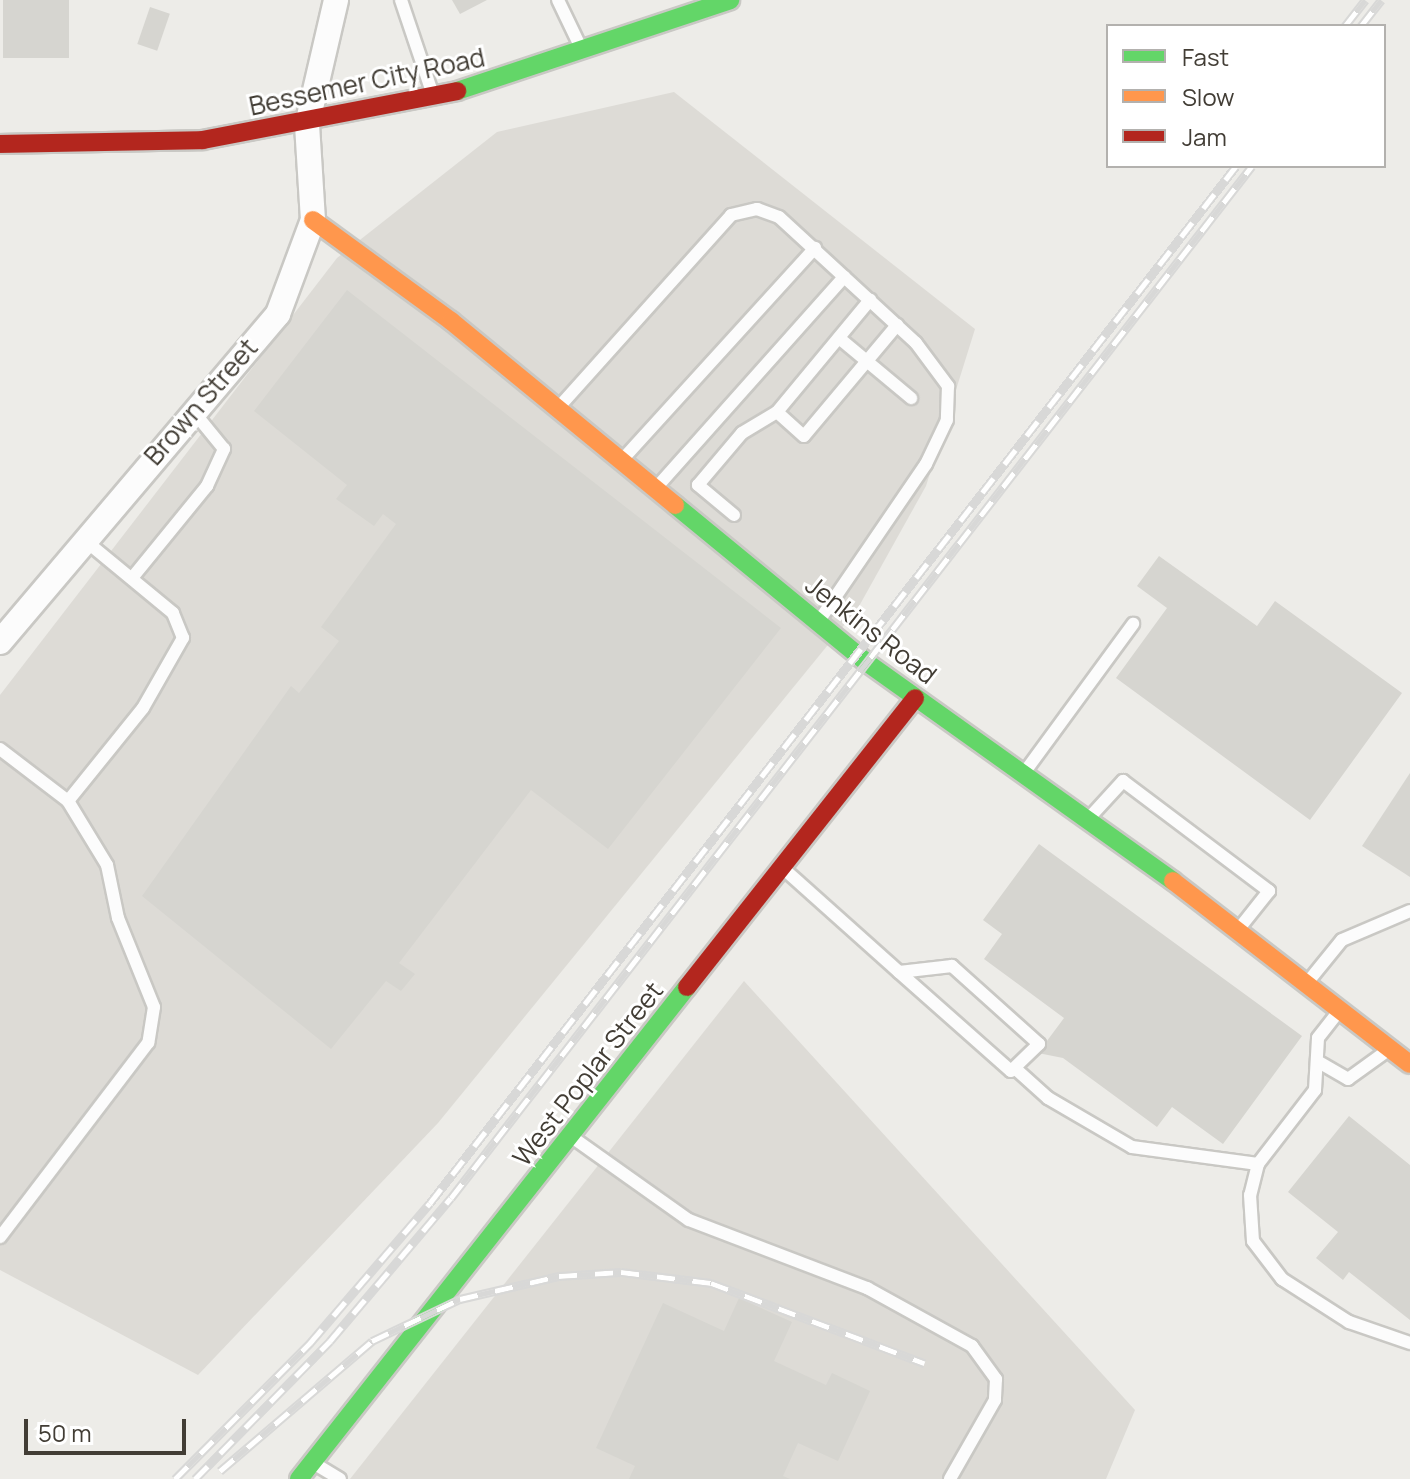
<!DOCTYPE html>
<style>
body{margin:0}
#map{position:relative;width:1410px;height:1479px;overflow:hidden;background:#edece8;font-family:Manrope,sans-serif}
div>[style]{position:absolute}
.industrial>*{inset:0;background:#dddbd6}
.building>*{inset:0;background:#d6d5d0;transform-origin:0 0}
.roads{filter:drop-shadow(2px 0 #c9c8c4) drop-shadow(-2px 0 #c9c8c4) drop-shadow(0 2px #c9c8c4) drop-shadow(0 -2px #c9c8c4)}
.lane>*{height:12px;margin:-6px;padding:0 6px;transform-origin:6px;border-radius:6px;background:#fcfcfc}
.street>*{height:24px;margin:-12px;padding:0 12px;transform-origin:12px;border-radius:12px;background:#fcfcfc}
.fast>*{height:18px;margin:-9px;padding:0 9px;transform-origin:9px;border-radius:9px;background:#63d668}
.slow>*{height:18px;margin:-9px;padding:0 9px;transform-origin:9px;border-radius:9px;background:#ff974d}
.jam>*{height:18px;margin:-9px;padding:0 9px;transform-origin:9px;border-radius:9px;background:#b3261e}
.rail>*{height:9px;margin-top:-4.5px;transform-origin:0;background:repeating-linear-gradient(90deg,#fff 0 18px,#d8d8d7 0 36px);box-sizing:border-box;border-block:2px solid #d8d8d7}
span{translate:-50% -50%;white-space:nowrap;text-align:center;line-height:1.15;-webkit-text-stroke:6px #fff;paint-order:stroke}
.street-label{font-size:26px;color:#423d35}
.legend{position:absolute;left:1106px;top:24px;width:280px;height:144px;box-sizing:border-box;background:#fff;border:2px solid #b3b1ae;margin:0;padding:10px 14px;list-style:none;font-size:24px;color:#423d35}
.legend li{display:flex;align-items:center;gap:16px;height:40px}
.legend b{width:40px;border:2px solid #b3b1ae}
.scale{position:absolute;left:24px;top:1419px;width:162px;height:36px;box-sizing:border-box;border:4px solid #423d35;border-top:0;padding-left:10px;font-size:24px;line-height:28px;white-space:nowrap;color:#423d35;-webkit-text-stroke:6px #fff;paint-order:stroke}
</style>
<div id="map">
<div class="industrial">
<i style="clip-path:polygon(674px 92px,975px 329px,926px 486px,858px 608px,438px 1123px,198px 1375px,0 1270px,0 695px,337px 258px,497px 132px)"></i>
<i style="clip-path:polygon(744px 981px,1135px 1410px,1106px 1479px,350px 1479px)"></i>
</div>
<div class="building">
<i style="left:3px;top:0;width:66px;height:58px"></i>
<i style="clip-path:polygon(452px 0,487px 0,460px 14px)"></i>
<i style="left:150px;top:7px;width:21px;height:39px;rotate:19deg"></i>
<i style="clip-path:polygon(347px 290px,781px 628px,608px 849px,531px 790px,399px 963px,415px 974px,401px 991px,386px 981px,331px 1049px,142px 896px,291px 686px,299px 693px,339px 641px,321px 627px,396px 524px,383px 514px,374px 526px,336px 499px,347px 485px,254px 411px)"></i>
<i style="clip-path:polygon(1159px 556px,1257px 626px,1275px 601px,1402px 693px,1310px 820px,1116px 678px,1167px 608px,1137px 586px)"></i>
<i style="clip-path:polygon(1410px 773px,1410px 877px,1362px 846px)"></i>
<i style="clip-path:polygon(1039px 844px,1302px 1036px,1223px 1144px,1172px 1107px,1157px 1127px,1063px 1058px,1038px 1053px,1064px 1018px,984px 959px,1002px 934px,983px 920px)"></i>
<i style="clip-path:polygon(1349px 1116px,1410px 1165px,1410px 1320px,1349px 1272px,1343px 1280px,1316px 1258px,1338px 1232px,1288px 1192px)"></i>
<i style="clip-path:polygon(739px 1298px,792px 1322px,774px 1361px,826px 1385px,832px 1373px,870px 1391px,838px 1461px,798px 1443px,783px 1476px,790px 1479px,629px 1479px,635px 1466px,596px 1448px,663px 1303px,724px 1331px)"></i>
</div>
<div class="roads">
<div class="lane">
<i style="left:401px;top:0;width:97px;rotate:71.4deg"></i>
<i style="left:558px;top:0;width:55px;rotate:64.4deg"></i>
<i style="left:839px;top:338px;width:94px;rotate:39.8deg"></i>
<i style="left:559px;top:407px;width:258px;rotate:-48.1deg"></i>
<i style="left:731px;top:215px;width:27px;rotate:-13deg"></i>
<i style="left:757px;top:209px;width:23px;rotate:20deg"></i>
<i style="left:779px;top:217px;width:186px;rotate:42.6deg"></i>
<i style="left:916px;top:343px;width:54px;rotate:53.3deg"></i>
<i style="left:948px;top:386px;width:34px;rotate:92deg"></i>
<i style="left:947px;top:420px;width:49px;rotate:115.5deg"></i>
<i style="left:926px;top:464px;width:190px;rotate:124.3deg"></i>
<i style="left:777px;top:412px;width:36px;rotate:42deg"></i>
<i style="left:804px;top:436px;width:145px;rotate:-50deg"></i>
<i style="left:622px;top:460px;width:287px;rotate:-47.7deg"></i>
<i style="left:656px;top:488px;width:283px;rotate:-48.3deg"></i>
<i style="left:734px;top:515px;width:47px;rotate:-140.2deg"></i>
<i style="left:698px;top:485px;width:68px;rotate:-49.8deg"></i>
<i style="left:742px;top:433px;width:41px;rotate:-31deg"></i>
<i style="left:777px;top:412px;width:146px;rotate:-50.3deg"></i>
<i style="left:132px;top:578px;width:119px;rotate:-50.8deg"></i>
<i style="left:207px;top:486px;width:41px;rotate:-65.3deg"></i>
<i style="left:224px;top:449px;width:49px;rotate:-129.2deg"></i>
<i style="left:0;top:749px;width:86px;rotate:37.4deg"></i>
<i style="left:68px;top:801px;width:75px;rotate:58.6deg"></i>
<i style="left:107px;top:865px;width:54px;rotate:78.3deg"></i>
<i style="left:118px;top:918px;width:96px;rotate:68deg"></i>
<i style="left:154px;top:1007px;width:36px;rotate:99deg"></i>
<i style="left:148px;top:1043px;width:244px;rotate:127.3deg"></i>
<i style="left:1024px;top:773px;width:185px;rotate:-53.8deg"></i>
<i style="left:68px;top:801px;width:119px;rotate:-51.1deg"></i>
<i style="left:143px;top:708px;width:81px;rotate:-60.3deg"></i>
<i style="left:183px;top:638px;width:27px;rotate:-112deg"></i>
<i style="left:173px;top:613px;width:118px;rotate:-140.5deg"></i>
<i style="left:1090px;top:817px;width:49px;rotate:-47.5deg"></i>
<i style="left:1123px;top:781px;width:183px;rotate:37deg"></i>
<i style="left:1269px;top:891px;width:50px;rotate:128.5deg"></i>
<i style="left:785px;top:870px;width:153px;rotate:41.8deg"></i>
<i style="left:899px;top:972px;width:149px;rotate:41.5deg"></i>
<i style="left:1011px;top:1071px;width:39px;rotate:-44deg"></i>
<i style="left:1039px;top:1044px;width:117px;rotate:-138.1deg"></i>
<i style="left:952px;top:966px;width:53px;rotate:173.5deg"></i>
<i style="left:1307px;top:983px;width:55px;rotate:-50.9deg"></i>
<i style="left:1342px;top:940px;width:74px;rotate:-23.1deg"></i>
<i style="left:1339px;top:1011px;width:34px;rotate:128deg"></i>
<i style="left:1318px;top:1038px;width:52px;rotate:93.3deg"></i>
<i style="left:1315px;top:1090px;width:93px;rotate:127.6deg"></i>
<i style="left:1258px;top:1164px;width:32px;rotate:104deg"></i>
<i style="left:1250px;top:1195px;width:46px;rotate:86.3deg"></i>
<i style="left:1253px;top:1241px;width:48px;rotate:52.7deg"></i>
<i style="left:1282px;top:1279px;width:80px;rotate:32.7deg"></i>
<i style="left:1349px;top:1322px;width:65px;rotate:19deg"></i>
<i style="left:1317px;top:1061px;width:36px;rotate:30deg"></i>
<i style="left:1348px;top:1079px;width:49px;rotate:-35.9deg"></i>
<i style="left:1018px;top:1071px;width:40px;rotate:42deg"></i>
<i style="left:1048px;top:1098px;width:97px;rotate:30.3deg"></i>
<i style="left:1132px;top:1147px;width:127px;rotate:7.7deg"></i>
<i style="left:572px;top:1137px;width:143px;rotate:35.4deg"></i>
<i style="left:689px;top:1220px;width:191px;rotate:20.9deg"></i>
<i style="left:867px;top:1288px;width:120px;rotate:28.9deg"></i>
<i style="left:972px;top:1346px;width:41px;rotate:54deg"></i>
<i style="left:996px;top:1379px;width:21px;rotate:93deg"></i>
<i style="left:995px;top:1400px;width:91px;rotate:119.7deg"></i>
<i style="left:315px;top:1464px;width:29px;rotate:31deg"></i>
</div>
<div class="street">
<i style="left:0;top:642px;width:430px;rotate:-49.7deg"></i>
<i style="left:278px;top:314px;width:100px;rotate:-69.6deg"></i>
<i style="left:313px;top:220px;width:95px;rotate:-93.6deg"></i>
<i style="left:307px;top:125px;width:128px;rotate:-76.9deg"></i>
</div>
<div class="fast">
<i style="left:457px;top:91px;width:288px;rotate:-18.4deg"></i>
<i style="left:675px;top:505px;width:247px;rotate:39.4deg"></i>
<i style="left:866px;top:662px;width:377px;rotate:35.5deg"></i>
<i style="left:299px;top:1479px;width:627px;rotate:-51.74deg"></i>
</div>
<div class="slow">
<i style="left:313px;top:220px;width:171px;rotate:36.2deg"></i>
<i style="left:451px;top:321px;width:290px;rotate:39.4deg"></i>
<i style="left:1173px;top:881px;width:299px;rotate:37.7deg"></i>
</div>
<div class="jam">
<i style="left:0;top:144px;width:203px;rotate:-1.1deg"></i>
<i style="left:203px;top:140px;width:259px;rotate:-10.9deg"></i>
<i style="left:687px;top:987px;width:368px;rotate:-51.7deg"></i>
</div>
</div>
<div class="rail">
<i style="left:1345px;top:26px;width:33px;rotate:-52deg"></i>
<i style="left:1361px;top:26px;width:33px;rotate:-52deg"></i>
<i style="left:220px;top:1471px;width:200px;rotate:-40.5deg"></i>
<i style="left:372px;top:1341px;width:98px;rotate:-25.5deg"></i>
<i style="left:460px;top:1299px;width:102px;rotate:-13.1deg"></i>
<i style="left:559px;top:1276px;width:62px;rotate:-3.7deg"></i>
<i style="left:621px;top:1272px;width:91px;rotate:7deg"></i>
<i style="left:711px;top:1283px;width:228px;rotate:20.6deg"></i>
<i style="left:175px;top:1479px;width:192px;rotate:-45.2deg"></i>
<i style="left:310px;top:1343px;width:184px;rotate:-49.4deg"></i>
<i style="left:430px;top:1203px;width:1313px;rotate:-52.14deg"></i>
<i style="left:195px;top:1479px;width:193px;rotate:-45.6deg"></i>
<i style="left:330px;top:1341px;width:187px;rotate:-49.8deg"></i>
<i style="left:451px;top:1198px;width:1306px;rotate:-52.18deg"></i>
</div>
<div class="street-label">
<span style="left:367px;top:82px;rotate:-12deg">Bessemer City Road</span>
<span style="left:201px;top:402px;rotate:-49deg">Brown Street</span>
<span style="left:871px;top:630px;rotate:38deg">Jenkins Road</span>
<span style="left:588px;top:1074px;rotate:-52deg">West Poplar Street</span>
</div>
<ul class="legend">
<li><b style="height:10px;background:#63d668"></b>Fast</li>
<li><b style="height:10px;background:#ff974d"></b>Slow</li>
<li><b style="height:10px;background:#b3261e"></b>Jam</li>
</ul>
<div class="scale">50 m</div>
</div>
